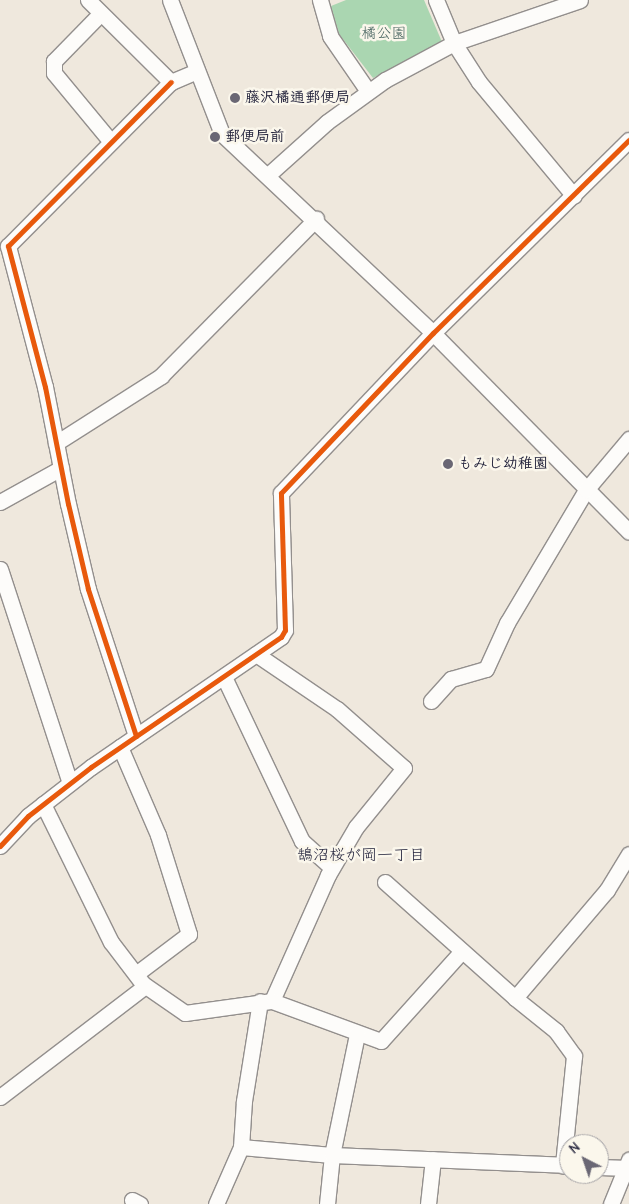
<!DOCTYPE html>
<meta charset="utf-8">
<style>
body{margin:0}
#map{position:relative;width:629px;height:1204px;overflow:hidden;background:#efe8dd;font-family:"Comic Neue","Klee One",sans-serif}
div>[style]{position:absolute}
.green>*{inset:0;background:#aad6b1}
.roads{filter:drop-shadow(1px 0 #938f8d) drop-shadow(-1px 0 #938f8d) drop-shadow(0 1px #938f8d) drop-shadow(0 -1px #938f8d)}
.minor>*{height:15px;margin:-7.5px;padding:0 7.5px;transform-origin:7.5px;border-radius:7.5px;background:#fdfcfa}
.cycleway>*{height:5px;margin:-2.5px;padding:0 2.5px;transform-origin:2.5px;border-radius:2.5px;background:#e8590c}
.dots>*{width:14px;height:14px;translate:-50% -50%;box-sizing:border-box;border:2px solid #fbf7ec;border-radius:50%}
span{translate:-50% -50%;white-space:nowrap;text-align:center;line-height:1.15;-webkit-text-stroke:5px #fbf7ec;paint-order:stroke}
.park-label{font-size:15px;color:#3e5c58}
.poi-label{font-size:15px;color:#22223b;font-weight:700}
.left{translate:0 -50%;text-align:left}
.neighbourhood-label{font-size:16px;color:#22223b}
.north{position:absolute;left:559px;top:1134px;width:50px;height:50px;box-sizing:border-box;background:#fbf7ec;border:1px solid #a4a2a5;border-radius:50%;rotate:319deg;font-size:14px;font-weight:700;line-height:20px;text-align:center;color:#22223b}
.north::after{content:'';display:block;margin:auto;width:18px;height:22px;background:#6a6774;clip-path:polygon(50% 0,100% 100%,50% 72%,0 100%)}
</style>
<div id="map">
<div class="green">
<i style="clip-path:polygon(346px 0,424px 0,442px 42px,373px 78px,339px 34px,331px 6px)"></i>
</div>
<div class="roads">
<div class="minor">
<i style="left:88px;top:0;width:117px;rotate:44.7deg"></i>
<i style="left:171px;top:82px;width:26px;rotate:-23deg"></i>
<i style="left:170px;top:0;width:144px;rotate:68.8deg"></i>
<i style="left:222px;top:134px;width:290px;rotate:43.3deg"></i>
<i style="left:433px;top:333px;width:279px;rotate:45.4deg"></i>
<i style="left:320px;top:0;width:37px;rotate:74deg"></i>
<i style="left:330px;top:36px;width:67px;rotate:55.4deg"></i>
<i style="left:436px;top:0;width:47px;rotate:67.3deg"></i>
<i style="left:454px;top:43px;width:46px;rotate:57.3deg"></i>
<i style="left:479px;top:82px;width:148px;rotate:50.2deg"></i>
<i style="left:100px;top:14px;width:66px;rotate:134.4deg"></i>
<i style="left:54px;top:61px;width:12px;rotate:90deg"></i>
<i style="left:54px;top:73px;width:89px;rotate:50.4deg"></i>
<i style="left:268px;top:175px;width:79px;rotate:-41.9deg"></i>
<i style="left:327px;top:122px;width:72px;rotate:-35.9deg"></i>
<i style="left:385px;top:80px;width:78px;rotate:-28.2deg"></i>
<i style="left:454px;top:43px;width:133px;rotate:-18.8deg"></i>
<i style="left:56px;top:443px;width:125px;rotate:-32.5deg"></i>
<i style="left:161px;top:376px;width:221px;rotate:-45.4deg"></i>
<i style="left:0;top:502px;width:70px;rotate:-29.1deg"></i>
<i style="left:0;top:569px;width:225px;rotate:71.9deg"></i>
<i style="left:256px;top:654px;width:98px;rotate:34.2deg"></i>
<i style="left:337px;top:709px;width:89px;rotate:41.4deg"></i>
<i style="left:404px;top:768px;width:76px;rotate:129.1deg"></i>
<i style="left:356px;top:827px;width:56px;rotate:120.3deg"></i>
<i style="left:328px;top:875px;width:138px;rotate:114deg"></i>
<i style="left:224px;top:677px;width:182px;rotate:64.6deg"></i>
<i style="left:302px;top:841px;width:40px;rotate:42deg"></i>
<i style="left:431px;top:701px;width:30px;rotate:-48deg"></i>
<i style="left:451px;top:679px;width:36px;rotate:-16deg"></i>
<i style="left:486px;top:669px;width:51px;rotate:-65.5deg"></i>
<i style="left:507px;top:623px;width:155px;rotate:-59.3deg"></i>
<i style="left:586px;top:490px;width:67px;rotate:-49.9deg"></i>
<i style="left:136px;top:736px;width:155px;rotate:-108.1deg"></i>
<i style="left:88px;top:589px;width:87px;rotate:-103.2deg"></i>
<i style="left:68px;top:504px;width:119px;rotate:-101.1deg"></i>
<i style="left:45px;top:387px;width:146px;rotate:-104.7deg"></i>
<i style="left:8px;top:246px;width:231px;rotate:-45.2deg"></i>
<i style="left:120px;top:747px;width:96px;rotate:66.6deg"></i>
<i style="left:158px;top:835px;width:104px;rotate:72.6deg"></i>
<i style="left:189px;top:934px;width:66px;rotate:143deg"></i>
<i style="left:43px;top:804px;width:154px;rotate:63.8deg"></i>
<i style="left:111px;top:942px;width:53px;rotate:52.7deg"></i>
<i style="left:143px;top:984px;width:51px;rotate:34.6deg"></i>
<i style="left:185px;top:1013px;width:88px;rotate:-7.9deg"></i>
<i style="left:272px;top:1001px;width:116px;rotate:20.2deg"></i>
<i style="left:381px;top:1041px;width:121px;rotate:-48deg"></i>
<i style="left:0;top:846px;width:41px;rotate:-47deg"></i>
<i style="left:28px;top:816px;width:80px;rotate:-37.9deg"></i>
<i style="left:91px;top:767px;width:230px;rotate:-34.4deg"></i>
<i style="left:281px;top:637px;width:8px;rotate:-60deg"></i>
<i style="left:285px;top:630px;width:137px;rotate:-91.7deg"></i>
<i style="left:281px;top:493px;width:221px;rotate:-46.5deg"></i>
<i style="left:433px;top:333px;width:275px;rotate:-44.6deg"></i>
<i style="left:385px;top:882px;width:174px;rotate:41.7deg"></i>
<i style="left:515px;top:998px;width:142px;rotate:-49.6deg"></i>
<i style="left:607px;top:890px;width:42px;rotate:-58.6deg"></i>
<i style="left:515px;top:998px;width:53px;rotate:38.8deg"></i>
<i style="left:556px;top:1031px;width:31px;rotate:54deg"></i>
<i style="left:574px;top:1056px;width:110px;rotate:95.8deg"></i>
<i style="left:0;top:1097px;width:183px;rotate:-37.4deg"></i>
<i style="left:241px;top:1147px;width:91px;rotate:5deg"></i>
<i style="left:332px;top:1155px;width:237px;rotate:2.4deg"></i>
<i style="left:599px;top:1167px;width:30px;rotate:2deg"></i>
<i style="left:132px;top:1200px;width:9px;rotate:27deg"></i>
<i style="left:216px;top:1204px;width:62px;rotate:-66.3deg"></i>
<i style="left:241px;top:1147px;width:46px;rotate:-86.3deg"></i>
<i style="left:244px;top:1101px;width:101px;rotate:-80.9deg"></i>
<i style="left:327px;top:1204px;width:49px;rotate:-84.2deg"></i>
<i style="left:332px;top:1155px;width:124px;rotate:-78.3deg"></i>
<i style="left:428px;top:1204px;width:45px;rotate:-83.7deg"></i>
<i style="left:611px;top:1204px;width:48px;rotate:-67.8deg"></i>
</div>
</div>
<div class="cycleway">
<i style="left:136px;top:736px;width:155px;rotate:-108.1deg"></i>
<i style="left:88px;top:589px;width:87px;rotate:-103.2deg"></i>
<i style="left:68px;top:504px;width:119px;rotate:-101.1deg"></i>
<i style="left:45px;top:387px;width:146px;rotate:-104.7deg"></i>
<i style="left:8px;top:246px;width:231px;rotate:-45.2deg"></i>
<i style="left:0;top:846px;width:41px;rotate:-47deg"></i>
<i style="left:28px;top:816px;width:80px;rotate:-37.9deg"></i>
<i style="left:91px;top:767px;width:230px;rotate:-34.4deg"></i>
<i style="left:281px;top:637px;width:8px;rotate:-60deg"></i>
<i style="left:285px;top:630px;width:137px;rotate:-91.7deg"></i>
<i style="left:281px;top:493px;width:221px;rotate:-46.5deg"></i>
<i style="left:433px;top:333px;width:275px;rotate:-44.6deg"></i>
</div>
<div class="dots">
<i style="left:235px;top:98px;background:#6a6774"></i>
<i style="left:215px;top:137px;background:#6a6774"></i>
<i style="left:448px;top:464px;background:#6a6774"></i>
</div>
<div class="park-label">
<span style="left:384px;top:34px">橘公園</span>
</div>
<div class="poi-label">
<span class="left" style="left:245px;top:98px">藤沢橘通郵便局</span>
<span class="left" style="left:225px;top:137px">郵便局前</span>
<span class="left" style="left:458px;top:464px">もみじ幼稚園</span>
</div>
<div class="neighbourhood-label">
<span style="left:361px;top:855px">鵠沼桜が岡一丁目</span>
</div>
<div class="north">N</div>
</div>
